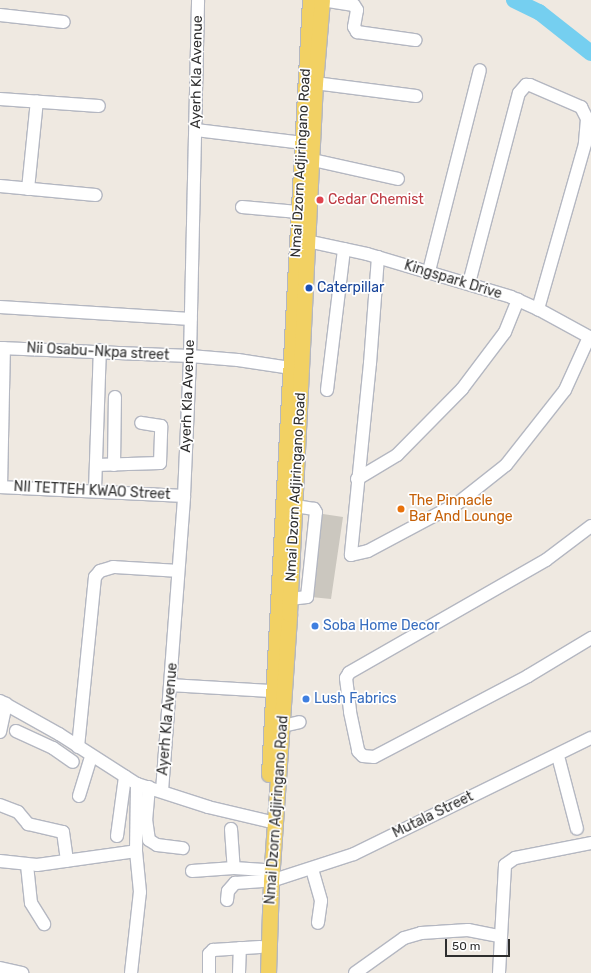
<!DOCTYPE html>
<style>
body{margin:0}
#map{position:relative;width:591px;height:973px;overflow:hidden;background:#efe9e1;font-family:Rubik,sans-serif}
div>[style]{position:absolute}
.river>*{height:16px;margin:-8px;padding:0 8px;transform-origin:8px;border-radius:8px;background:#75cff0}
.building>*{inset:0;background:#cbc7bf}
.roads{filter:drop-shadow(1px 0 #b4b7c1) drop-shadow(-1px 0 #b4b7c1) drop-shadow(0 1px #b4b7c1) drop-shadow(0 -1px #b4b7c1)}
.minor>*{height:12px;margin:-6px;padding:0 6px;transform-origin:6px;border-radius:6px;background:#fff}
.major>*{height:15px;margin:-7.5px;padding:0 7.5px;transform-origin:7.5px;border-radius:7.5px;background:#f2d163}
.dots>*{width:11px;height:11px;translate:-50% -50%;box-sizing:border-box;border:2px solid #fff;border-radius:50%}
span{translate:-50% -50%;white-space:nowrap;text-align:center;line-height:1.15;-webkit-text-stroke:3.5px #fff;paint-order:stroke}
.street-label{font-size:14px;color:#2e2e2e}
.health-label{font-size:14px;color:#be3a42}
.left{translate:0 -50%;text-align:left}
.transit-label{font-size:14px;color:#164399}
.food-label{font-size:14px;color:#c56008}
.shop-label{font-size:14px;color:#366cbe}
.scale{position:absolute;left:445px;top:939px;width:65px;height:18px;box-sizing:border-box;border:2px solid #2e2e2e;border-top:0;padding-left:5px;font-size:12px;line-height:14px;white-space:nowrap;color:#2e2e2e;-webkit-text-stroke:3px #fff;paint-order:stroke}
</style>
<div id="map">
<div class="river">
<i style="left:514px;top:0;width:28px;rotate:26deg"></i>
<i style="left:539px;top:12px;width:66px;rotate:38.3deg"></i>
</div>
<div class="building">
<i style="clip-path:polygon(323px 514px,343px 517px,331px 599px,311px 597px,316px 537px,319px 538px)"></i>
</div>
<div class="roads">
<div class="minor">
<i style="left:322px;top:0;width:32px;rotate:9deg"></i>
<i style="left:354px;top:5px;width:6px;rotate:59deg"></i>
<i style="left:357px;top:10px;width:17px;rotate:100deg"></i>
<i style="left:354px;top:27px;width:6px;rotate:59deg"></i>
<i style="left:357px;top:32px;width:59px;rotate:7.9deg"></i>
<i style="left:0;top:15px;width:64px;rotate:6.2deg"></i>
<i style="left:315px;top:83px;width:102px;rotate:7.3deg"></i>
<i style="left:0;top:99px;width:99px;rotate:4deg"></i>
<i style="left:196px;top:130px;width:108px;rotate:6.9deg"></i>
<i style="left:313px;top:160px;width:87px;rotate:12.6deg"></i>
<i style="left:0;top:186px;width:96px;rotate:5.4deg"></i>
<i style="left:28px;top:189px;width:88px;rotate:-84.2deg"></i>
<i style="left:242px;top:207px;width:56px;rotate:5.1deg"></i>
<i style="left:307px;top:241px;width:61px;rotate:12.2deg"></i>
<i style="left:367px;top:254px;width:150px;rotate:16.6deg"></i>
<i style="left:511px;top:297px;width:30px;rotate:24deg"></i>
<i style="left:538px;top:309px;width:60px;rotate:28.7deg"></i>
<i style="left:378px;top:257px;width:106px;rotate:94.3deg"></i>
<i style="left:370px;top:363px;width:193px;rotate:95.7deg"></i>
<i style="left:351px;top:555px;width:17px;rotate:-13deg"></i>
<i style="left:368px;top:551px;width:102px;rotate:-28.1deg"></i>
<i style="left:458px;top:503px;width:61px;rotate:-38.4deg"></i>
<i style="left:506px;top:465px;width:95px;rotate:-51.8deg"></i>
<i style="left:565px;top:390px;width:58px;rotate:-65.6deg"></i>
<i style="left:429px;top:271px;width:207px;rotate:-75.8deg"></i>
<i style="left:469px;top:283px;width:196px;rotate:-75.3deg"></i>
<i style="left:519px;top:93px;width:11px;rotate:-49deg"></i>
<i style="left:526px;top:85px;width:4px"></i>
<i style="left:530px;top:85px;width:56px;rotate:23.3deg"></i>
<i style="left:581px;top:107px;width:13px;rotate:63deg"></i>
<i style="left:587px;top:119px;width:25px;rotate:95deg"></i>
<i style="left:585px;top:144px;width:172px;rotate:105.9deg"></i>
<i style="left:0;top:307px;width:191px;rotate:3.6deg"></i>
<i style="left:0;top:348px;width:190px;rotate:2.4deg"></i>
<i style="left:190px;top:356px;width:48px;rotate:4.8deg"></i>
<i style="left:238px;top:360px;width:54px;rotate:8.6deg"></i>
<i style="left:327px;top:390px;width:142px;rotate:-83.1deg"></i>
<i style="left:96px;top:465px;width:64px;rotate:-1.8deg"></i>
<i style="left:160px;top:463px;width:37px;rotate:-88deg"></i>
<i style="left:161px;top:426px;width:20px;rotate:-171deg"></i>
<i style="left:114px;top:465px;width:68px;rotate:-89.2deg"></i>
<i style="left:357px;top:479px;width:47px;rotate:-31deg"></i>
<i style="left:397px;top:455px;width:93px;rotate:-45.4deg"></i>
<i style="left:462px;top:389px;width:71px;rotate:-53deg"></i>
<i style="left:505px;top:332px;width:35px;rotate:-68deg"></i>
<i style="left:0;top:487px;width:184px;rotate:2.8deg"></i>
<i style="left:1px;top:487px;width:139px;rotate:-88.8deg"></i>
<i style="left:95px;top:490px;width:140px;rotate:-88deg"></i>
<i style="left:591px;top:526px;width:56px;rotate:142.9deg"></i>
<i style="left:546px;top:560px;width:227px;rotate:150.2deg"></i>
<i style="left:349px;top:673px;width:6px;rotate:121deg"></i>
<i style="left:346px;top:678px;width:34px;rotate:83deg"></i>
<i style="left:350px;top:712px;width:40px;rotate:78deg"></i>
<i style="left:358px;top:751px;width:7px;rotate:45deg"></i>
<i style="left:363px;top:756px;width:11px;rotate:5deg"></i>
<i style="left:374px;top:757px;width:174px;rotate:-27.7deg"></i>
<i style="left:528px;top:676px;width:74px;rotate:-31.1deg"></i>
<i style="left:290px;top:599px;width:17px;rotate:-7deg"></i>
<i style="left:307px;top:597px;width:85px;rotate:-84deg"></i>
<i style="left:316px;top:512px;width:4px;rotate:-124deg"></i>
<i style="left:314px;top:509px;width:19px;rotate:-171deg"></i>
<i style="left:171px;top:685px;width:102px;rotate:3.4deg"></i>
<i style="left:0;top:701px;width:68px;rotate:29.2deg"></i>
<i style="left:59px;top:734px;width:93px;rotate:32.7deg"></i>
<i style="left:137px;top:784px;width:75px;rotate:17.9deg"></i>
<i style="left:208px;top:807px;width:61px;rotate:13.3deg"></i>
<i style="left:283px;top:726px;width:17px;rotate:-13deg"></i>
<i style="left:16px;top:731px;width:41px;rotate:24.7deg"></i>
<i style="left:53px;top:748px;width:24px;rotate:35deg"></i>
<i style="left:0;top:732px;width:29px;rotate:-78deg"></i>
<i style="left:78px;top:747px;width:171px;rotate:-84.3deg"></i>
<i style="left:95px;top:577px;width:8px;rotate:-50deg"></i>
<i style="left:100px;top:571px;width:14px;rotate:-17deg"></i>
<i style="left:113px;top:567px;width:65px;rotate:3.5deg"></i>
<i style="left:558px;top:756px;width:75px;rotate:75.4deg"></i>
<i style="left:149px;top:787px;width:32px;rotate:95deg"></i>
<i style="left:146px;top:819px;width:21px;rotate:82deg"></i>
<i style="left:149px;top:840px;width:9px;rotate:32deg"></i>
<i style="left:157px;top:845px;width:26px;rotate:7deg"></i>
<i style="left:162px;top:791px;width:296px;rotate:-85.7deg"></i>
<i style="left:184px;top:496px;width:140px;rotate:-87.5deg"></i>
<i style="left:190px;top:356px;width:356px;rotate:-88.7deg"></i>
<i style="left:79px;top:796px;width:41px;rotate:-72.9deg"></i>
<i style="left:0;top:805px;width:19px;rotate:21deg"></i>
<i style="left:18px;top:812px;width:16px;rotate:50deg"></i>
<i style="left:28px;top:824px;width:36px;rotate:13deg"></i>
<i style="left:63px;top:832px;width:29px;rotate:82deg"></i>
<i style="left:231px;top:829px;width:39px;rotate:86deg"></i>
<i style="left:117px;top:836px;width:60px;rotate:-82.3deg"></i>
<i style="left:0;top:861px;width:37px;rotate:6deg"></i>
<i style="left:37px;top:865px;width:100px;rotate:-8deg"></i>
<i style="left:27px;top:865px;width:38px;rotate:84deg"></i>
<i style="left:31px;top:903px;width:25px;rotate:58deg"></i>
<i style="left:312px;top:869px;width:33px;rotate:74deg"></i>
<i style="left:321px;top:901px;width:22px;rotate:98deg"></i>
<i style="left:192px;top:871px;width:42px;rotate:-4.1deg"></i>
<i style="left:234px;top:868px;width:30px;rotate:4deg"></i>
<i style="left:271px;top:881px;width:87px;rotate:-18deg"></i>
<i style="left:354px;top:854px;width:264px;rotate:-26.1deg"></i>
<i style="left:227px;top:900px;width:9px;rotate:-84deg"></i>
<i style="left:228px;top:891px;width:11px;rotate:-49deg"></i>
<i style="left:235px;top:883px;width:28px;rotate:-4deg"></i>
<i style="left:0;top:968px;width:23px;rotate:13deg"></i>
<i style="left:131px;top:973px;width:81px;rotate:-83.7deg"></i>
<i style="left:140px;top:892px;width:41px;rotate:-95.6deg"></i>
<i style="left:136px;top:851px;width:67px;rotate:-89.1deg"></i>
<i style="left:209px;top:973px;width:19px;rotate:-90deg"></i>
<i style="left:209px;top:954px;width:6px;rotate:-45deg"></i>
<i style="left:213px;top:950px;width:47px;rotate:-3.7deg"></i>
<i style="left:239px;top:973px;width:25px;rotate:-88deg"></i>
<i style="left:355px;top:973px;width:60px;rotate:-35.5deg"></i>
<i style="left:404px;top:938px;width:18px;rotate:-16deg"></i>
<i style="left:421px;top:933px;width:47px;rotate:-3.7deg"></i>
<i style="left:468px;top:930px;width:33px;rotate:11deg"></i>
<i style="left:499px;top:973px;width:108px;rotate:-86.8deg"></i>
<i style="left:505px;top:865px;width:12px;rotate:-35deg"></i>
<i style="left:515px;top:858px;width:77px;rotate:-11.2deg"></i>
</div>
<div class="major">
<i style="left:269px;top:774px;width:775px;rotate:-86.97deg"></i>
<i style="left:268px;top:973px;width:92px;rotate:-88.1deg"></i>
<i style="left:271px;top:881px;width:268px;rotate:-86.1deg"></i>
<i style="left:289px;top:614px;width:532px;rotate:-87.2deg"></i>
<i style="left:315px;top:83px;width:83px;rotate:-85.2deg"></i>
</div>
</div>
<div class="dots">
<i style="left:320px;top:200px;background:#e0444e"></i>
<i style="left:309px;top:288px;background:#1a4fb4"></i>
<i style="left:401px;top:509px;background:#e8710a"></i>
<i style="left:315px;top:626px;background:#3f7fe0"></i>
<i style="left:306px;top:699px;background:#3f7fe0"></i>
</div>
<div class="street-label">
<span style="left:197px;top:72px;rotate:-89deg">Ayerh Kla Avenue</span>
<span style="left:301px;top:163px;rotate:-87deg">Nmai Dzorn Adjiringano Road</span>
<span style="left:453px;top:280px;rotate:17deg">Kingspark Drive</span>
<span style="left:98px;top:352px;rotate:3deg">Nii Osabu-Nkpa street</span>
<span style="left:188px;top:396px;rotate:-88deg">Ayerh Kla Avenue</span>
<span style="left:296px;top:487px;rotate:-87deg">Nmai Dzorn Adjiringano Road</span>
<span style="left:92px;top:491px;rotate:3deg">NII TETTEH KWAO Street</span>
<span style="left:168px;top:719px;rotate:-85deg">Ayerh Kla Avenue</span>
<span style="left:277px;top:810px;rotate:-86deg">Nmai Dzorn Adjiringano Road</span>
<span style="left:433px;top:815px;rotate:-26deg">Mutala Street</span>
</div>
<div class="health-label">
<span class="left" style="left:328px;top:200px">Cedar Chemist</span>
</div>
<div class="transit-label">
<span class="left" style="left:317px;top:288px">Caterpillar</span>
</div>
<div class="food-label">
<span class="left" style="left:409px;top:509px">The Pinnacle<br>Bar And Lounge</span>
</div>
<div class="shop-label">
<span class="left" style="left:323px;top:626px">Soba Home Decor</span>
<span class="left" style="left:314px;top:699px">Lush Fabrics</span>
</div>
<div class="scale">50 m</div>
</div>
